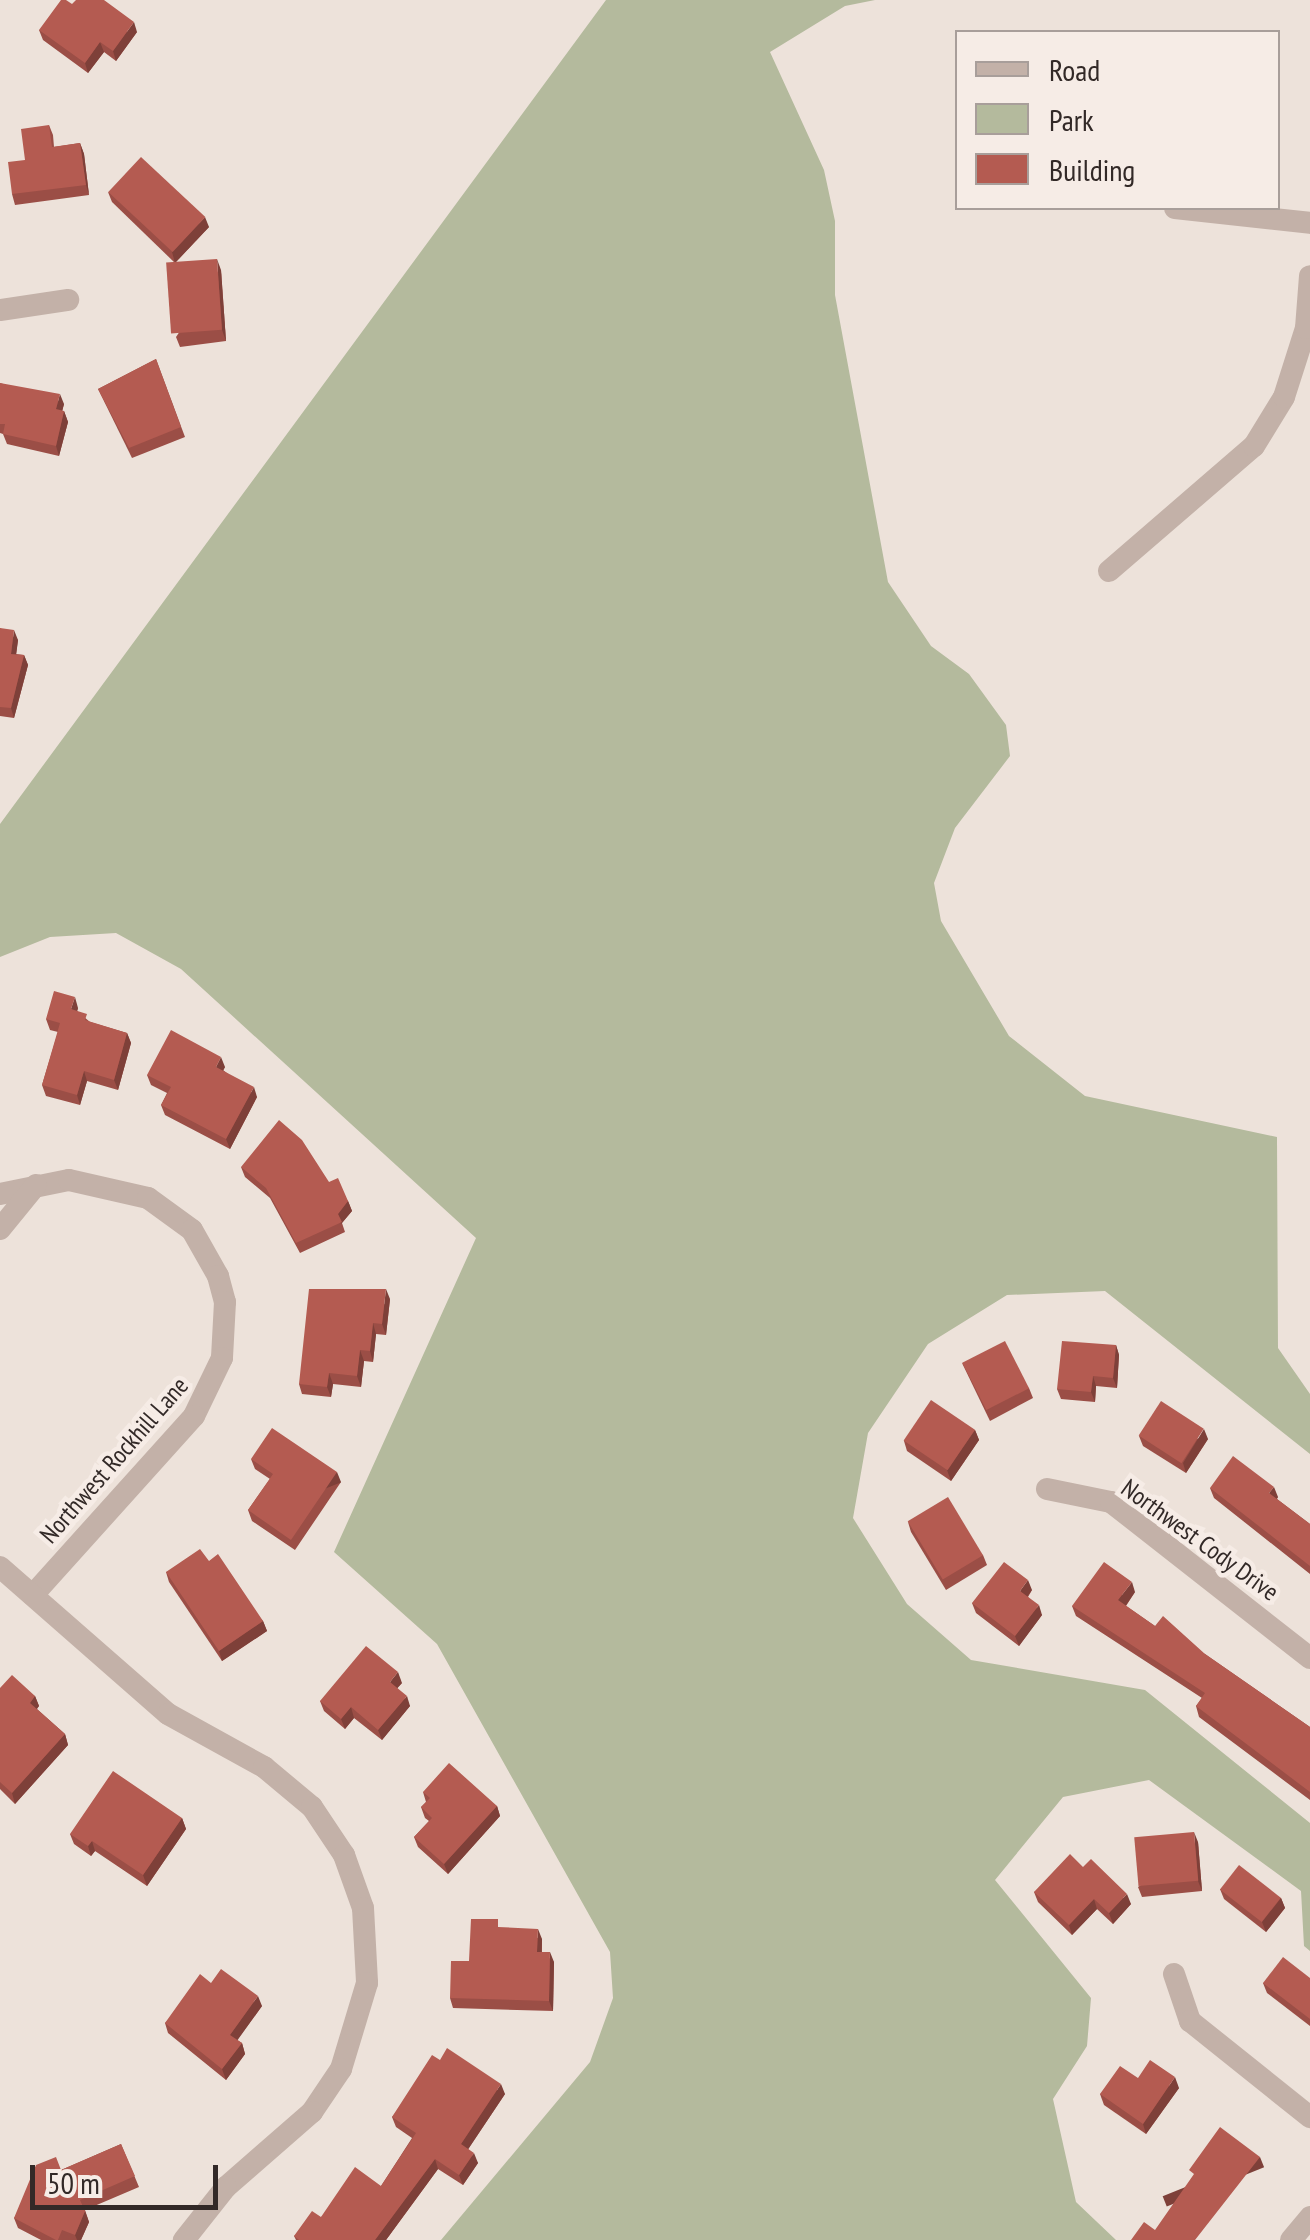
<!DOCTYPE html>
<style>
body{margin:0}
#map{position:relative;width:1310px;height:2240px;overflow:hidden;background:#ede2da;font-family:"PT Sans Narrow",sans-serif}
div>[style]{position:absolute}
.green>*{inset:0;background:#b4ba9d}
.street>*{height:22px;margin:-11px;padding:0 11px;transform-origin:11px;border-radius:11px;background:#c3b1a8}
.wall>*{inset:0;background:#9b4e46}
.shaded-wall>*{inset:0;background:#7e4039;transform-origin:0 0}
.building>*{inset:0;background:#b45b51;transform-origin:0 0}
span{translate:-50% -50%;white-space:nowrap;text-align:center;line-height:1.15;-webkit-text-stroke:9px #f6ece6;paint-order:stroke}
.street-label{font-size:25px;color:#322927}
.legend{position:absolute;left:955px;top:30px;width:325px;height:180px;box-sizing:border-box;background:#f6ece6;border:2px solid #a89e9a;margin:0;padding:12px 18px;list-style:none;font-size:30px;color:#322927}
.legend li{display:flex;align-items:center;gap:20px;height:50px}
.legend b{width:50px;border:2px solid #a89e9a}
.scale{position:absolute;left:30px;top:2165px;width:188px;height:45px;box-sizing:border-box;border:5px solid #322927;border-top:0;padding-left:12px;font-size:30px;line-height:35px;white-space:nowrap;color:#322927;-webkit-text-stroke:8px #f6ece6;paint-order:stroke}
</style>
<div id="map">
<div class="green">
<i style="clip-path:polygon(606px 0,875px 0,845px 6px,770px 52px,824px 170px,835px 221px,835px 295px,888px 582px,931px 646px,969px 674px,1006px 725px,1010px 756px,955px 828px,934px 883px,941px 921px,1009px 1036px,1085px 1096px,1277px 1137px,1278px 1348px,1310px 1394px,1310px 1454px,1105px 1291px,1007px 1295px,928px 1344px,868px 1433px,853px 1518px,907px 1604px,971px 1660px,1145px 1690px,1310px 1823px,1310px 1951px,1304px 1946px,1301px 1891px,1149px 1780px,1063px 1797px,995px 1880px,1091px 1998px,1087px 2046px,1053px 2099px,1076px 2202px,1116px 2240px,441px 2240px,590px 2062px,613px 1998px,610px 1952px,437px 1644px,334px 1552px,476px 1238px,181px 969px,116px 933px,50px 937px,0 957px,0 824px)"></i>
</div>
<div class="street">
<i style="left:1175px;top:208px;width:136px;rotate:6.3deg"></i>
<i style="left:0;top:310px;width:69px;rotate:-8.4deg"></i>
<i style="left:1109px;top:571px;width:191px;rotate:-40.8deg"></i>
<i style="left:1254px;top:446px;width:57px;rotate:-58.5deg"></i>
<i style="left:1284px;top:397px;width:72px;rotate:-72.3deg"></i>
<i style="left:1306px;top:328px;width:52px;rotate:-85.6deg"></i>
<i style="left:0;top:1194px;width:70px;rotate:-11.5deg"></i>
<i style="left:69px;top:1180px;width:81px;rotate:12.8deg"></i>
<i style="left:148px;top:1198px;width:54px;rotate:36deg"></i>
<i style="left:192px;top:1230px;width:53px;rotate:60.5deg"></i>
<i style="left:218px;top:1276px;width:27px;rotate:75deg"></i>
<i style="left:225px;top:1302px;width:56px;rotate:93.1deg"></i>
<i style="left:222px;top:1358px;width:64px;rotate:115.8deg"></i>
<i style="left:194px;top:1416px;width:241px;rotate:132deg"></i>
<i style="left:0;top:1229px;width:57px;rotate:-50.7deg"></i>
<i style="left:1047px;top:1489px;width:65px;rotate:11.5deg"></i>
<i style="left:1111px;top:1502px;width:253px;rotate:38.1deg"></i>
<i style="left:0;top:1567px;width:223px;rotate:41.2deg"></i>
<i style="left:168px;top:1714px;width:110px;rotate:28.9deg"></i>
<i style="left:264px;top:1767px;width:62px;rotate:39.8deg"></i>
<i style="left:312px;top:1807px;width:58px;rotate:56.3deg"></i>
<i style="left:344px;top:1855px;width:56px;rotate:70.3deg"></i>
<i style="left:363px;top:1908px;width:75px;rotate:86.9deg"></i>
<i style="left:367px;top:1983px;width:90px;rotate:106.8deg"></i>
<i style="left:341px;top:2069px;width:52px;rotate:124deg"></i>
<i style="left:312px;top:2112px;width:114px;rotate:138.9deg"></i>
<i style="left:226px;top:2187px;width:68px;rotate:128.4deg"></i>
<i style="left:1174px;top:1974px;width:50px;rotate:71.2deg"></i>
<i style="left:1190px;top:2021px;width:154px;rotate:38.7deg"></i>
<i style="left:1291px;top:2240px;width:30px;rotate:-50deg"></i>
</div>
<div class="wall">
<i style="clip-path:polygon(39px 30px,137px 32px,116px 61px,104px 52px,88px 73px,43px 40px)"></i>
<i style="clip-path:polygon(49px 125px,53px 135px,54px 147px,80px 143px,84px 154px,89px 195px,15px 205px,12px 194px,25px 160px)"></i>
<i style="clip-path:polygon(108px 192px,209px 227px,175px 263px,112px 202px)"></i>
<i style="clip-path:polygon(221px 270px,226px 341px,180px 347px,176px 337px)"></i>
<i style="clip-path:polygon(156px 359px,185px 437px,132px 458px,98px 389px)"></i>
<i style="clip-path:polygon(0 383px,64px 404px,62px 411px,64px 411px,68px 422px,59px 456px,7px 444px,3px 434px,0 433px)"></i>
<i style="clip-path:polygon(0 628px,18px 640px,16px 654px,24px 655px,28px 665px,14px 718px,0 716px)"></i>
<i style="clip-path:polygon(78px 1008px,77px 1011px,90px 1022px,127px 1033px,131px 1043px,118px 1090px,87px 1081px,80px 1105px,46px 1096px,42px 1085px,58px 1032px,50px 1030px,46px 1019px)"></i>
<i style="clip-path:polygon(225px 1067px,223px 1070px,257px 1097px,230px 1149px,165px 1115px,161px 1105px,167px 1093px,151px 1085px,147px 1075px)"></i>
<i style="clip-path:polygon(241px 1167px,329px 1182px,348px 1201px,352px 1211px,342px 1223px,345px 1232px,300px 1253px,270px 1198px,245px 1177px)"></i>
<i style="clip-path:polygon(390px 1299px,386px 1335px,376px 1334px,373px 1362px,364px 1361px,361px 1387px,333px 1384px,331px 1397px,302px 1394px,299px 1384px)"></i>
<i style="clip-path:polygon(1116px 1345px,1119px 1355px,1117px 1388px,1096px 1386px,1095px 1402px,1061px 1399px,1057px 1389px)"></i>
<i style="clip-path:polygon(962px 1363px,1029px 1388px,1033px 1398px,990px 1421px)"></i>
<i style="clip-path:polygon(975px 1430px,979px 1440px,951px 1481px,907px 1451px,904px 1441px)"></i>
<i style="clip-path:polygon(1139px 1436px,1208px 1439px,1186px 1473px,1143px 1446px)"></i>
<i style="clip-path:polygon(251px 1459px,341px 1482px,295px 1550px,252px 1521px,248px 1510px,270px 1479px,255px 1469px)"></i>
<i style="clip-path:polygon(1210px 1488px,1278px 1497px,1277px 1499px,1310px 1524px,1310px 1574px,1214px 1498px)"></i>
<i style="clip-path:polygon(908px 1522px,983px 1555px,987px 1565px,946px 1590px,911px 1532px)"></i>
<i style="clip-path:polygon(209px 1561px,263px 1621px,267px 1631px,222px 1661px,169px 1582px,166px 1572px)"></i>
<i style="clip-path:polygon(1032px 1590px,1028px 1597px,1042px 1615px,1019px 1646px,976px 1613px,972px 1603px)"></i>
<i style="clip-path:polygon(1135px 1592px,1126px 1606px,1155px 1626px,1205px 1654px,1310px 1727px,1310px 1800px,1199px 1717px,1196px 1706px,1202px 1698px,1076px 1616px,1072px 1606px)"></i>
<i style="clip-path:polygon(402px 1683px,397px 1688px,410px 1706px,382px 1740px,354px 1718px,345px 1729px,324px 1711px,320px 1701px)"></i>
<i style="clip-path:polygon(0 1688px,35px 1696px,39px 1706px,37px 1709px,65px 1734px,68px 1745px,15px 1804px,0 1789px)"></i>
<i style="clip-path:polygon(423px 1792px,497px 1806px,500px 1816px,448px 1874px,418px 1847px,414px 1837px,429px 1821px,425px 1818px,421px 1807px,426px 1802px)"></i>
<i style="clip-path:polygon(182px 1818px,186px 1829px,147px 1886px,95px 1851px,91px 1856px,74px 1844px,70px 1834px)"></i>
<i style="clip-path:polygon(1198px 1842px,1202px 1891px,1142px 1897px,1138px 1887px)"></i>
<i style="clip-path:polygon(1083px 1867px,1131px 1904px,1113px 1924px,1097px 1909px,1072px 1935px,1038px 1902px,1034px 1892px)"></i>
<i style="clip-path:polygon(1220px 1889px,1281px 1898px,1285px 1908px,1266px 1932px,1224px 1899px)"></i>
<i style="clip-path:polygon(501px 1928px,542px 1939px,542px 1952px,554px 1962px,553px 2011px,453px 2008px,450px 1998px,469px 1961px)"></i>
<i style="clip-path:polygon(1310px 1978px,1310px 2026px,1267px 1993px,1263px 1983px)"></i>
<i style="clip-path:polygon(211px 1983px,262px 2006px,237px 2040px,242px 2043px,245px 2054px,226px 2080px,168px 2033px,165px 2023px)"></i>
<i style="clip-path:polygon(440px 2060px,505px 2094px,468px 2149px,478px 2163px,463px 2185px,438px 2169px,386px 2240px,296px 2240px,294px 2236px,321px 2217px,381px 2186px,412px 2138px,396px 2127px,392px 2117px)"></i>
<i style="clip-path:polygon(1138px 2078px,1179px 2088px,1146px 2134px,1104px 2105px,1100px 2094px)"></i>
<i style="clip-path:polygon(121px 2144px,139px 2187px,85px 2210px,89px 2222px,81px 2240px,41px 2240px,18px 2228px,14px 2218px,61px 2170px)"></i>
</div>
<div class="shaded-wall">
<i style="clip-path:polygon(134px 22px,137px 32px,116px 61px,113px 51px)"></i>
<i style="clip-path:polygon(100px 42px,104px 52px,88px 73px,85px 63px)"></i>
<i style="clip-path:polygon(80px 143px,84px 154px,89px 195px,86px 185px)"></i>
<i style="clip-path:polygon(205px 217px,209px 227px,175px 263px,172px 252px)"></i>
<i style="clip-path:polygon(217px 259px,221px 270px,226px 341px,222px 330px)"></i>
<i style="clip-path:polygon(60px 394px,64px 404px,60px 420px,56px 409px)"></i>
<i style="clip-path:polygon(64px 411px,68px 422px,59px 456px,56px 446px)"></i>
<i style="clip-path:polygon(14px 630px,18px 640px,15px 664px,11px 654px)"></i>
<i style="clip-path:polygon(24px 655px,28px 665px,14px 718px,11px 708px)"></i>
<i style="clip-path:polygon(75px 997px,78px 1008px,75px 1019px,71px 1009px)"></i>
<i style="clip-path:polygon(127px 1033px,131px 1043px,118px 1090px,114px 1080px)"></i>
<i style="clip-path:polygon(221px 1057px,225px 1067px,220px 1077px,216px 1067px)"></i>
<i style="clip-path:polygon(84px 1071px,87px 1081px,80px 1105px,77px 1095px)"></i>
<i style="clip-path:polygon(254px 1087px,257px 1097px,230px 1149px,226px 1139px)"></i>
<i style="clip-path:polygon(348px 1201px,352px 1211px,341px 1224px,338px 1214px)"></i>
<i style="clip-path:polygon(386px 1289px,390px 1299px,386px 1335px,382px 1324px)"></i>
<i style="clip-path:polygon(373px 1323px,376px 1334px,373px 1362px,370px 1351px)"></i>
<i style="clip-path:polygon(1116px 1345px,1119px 1355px,1117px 1388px,1113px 1378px)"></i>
<i style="clip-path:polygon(360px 1350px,364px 1361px,361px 1387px,357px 1376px)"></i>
<i style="clip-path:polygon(329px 1373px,333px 1384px,331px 1397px,327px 1387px)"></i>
<i style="clip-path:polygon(1093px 1376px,1096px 1386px,1095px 1402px,1091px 1392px)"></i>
<i style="clip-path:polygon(1204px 1429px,1208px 1439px,1186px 1473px,1183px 1463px)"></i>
<i style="clip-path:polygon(975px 1430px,979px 1440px,951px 1481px,947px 1470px)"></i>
<i style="left:337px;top:1472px;width:11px;height:82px;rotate:68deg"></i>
<i style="clip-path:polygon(1274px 1487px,1278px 1497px,1273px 1503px,1269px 1493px)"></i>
<i style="clip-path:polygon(1028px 1580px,1032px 1590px,1024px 1601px,1020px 1591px)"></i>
<i style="clip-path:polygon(1132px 1582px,1135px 1592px,1122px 1611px,1118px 1600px)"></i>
<i style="clip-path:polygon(1039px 1605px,1042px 1615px,1019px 1646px,1015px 1636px)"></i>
<i style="clip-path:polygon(263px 1621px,267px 1631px,222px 1661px,219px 1651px)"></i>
<i style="clip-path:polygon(398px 1672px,402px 1683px,393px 1693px,390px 1682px)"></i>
<i style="clip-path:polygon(35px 1696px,39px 1706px,33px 1713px,30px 1703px)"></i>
<i style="clip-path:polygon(407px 1696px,410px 1706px,382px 1740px,378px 1730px)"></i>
<i style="clip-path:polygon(351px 1707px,354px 1718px,345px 1729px,341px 1719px)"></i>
<i style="clip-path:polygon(65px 1734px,68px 1745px,15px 1804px,12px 1793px)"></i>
<i style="clip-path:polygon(497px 1806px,500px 1816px,448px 1874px,444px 1864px)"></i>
<i style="clip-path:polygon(182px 1818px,186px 1829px,147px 1886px,143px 1875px)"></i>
<i style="clip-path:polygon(1194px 1832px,1198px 1842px,1202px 1891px,1198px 1881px)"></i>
<i style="clip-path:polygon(92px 1841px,95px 1851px,91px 1856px,88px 1846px)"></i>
<i style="clip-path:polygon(1127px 1894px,1131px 1904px,1113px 1924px,1109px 1913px)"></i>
<i style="clip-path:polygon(1281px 1898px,1285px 1908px,1266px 1932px,1262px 1922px)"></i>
<i style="clip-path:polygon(1094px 1899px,1097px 1909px,1072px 1935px,1069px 1925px)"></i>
<i style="clip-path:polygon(538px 1929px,542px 1939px,541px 1962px,537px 1952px)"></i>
<i style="clip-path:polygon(550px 1952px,554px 1962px,553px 2011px,549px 2001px)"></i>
<i style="clip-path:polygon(258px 1996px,262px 2006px,234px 2045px,230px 2035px)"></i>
<i style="clip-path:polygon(242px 2043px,245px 2054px,226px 2080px,222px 2069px)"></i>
<i style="clip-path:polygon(1175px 2077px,1179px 2088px,1146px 2134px,1143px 2124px)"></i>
<i style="clip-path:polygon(501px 2084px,505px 2094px,465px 2154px,461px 2144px)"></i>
<i style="clip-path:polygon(474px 2153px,478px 2163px,463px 2185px,459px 2175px)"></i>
<i style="left:1260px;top:2157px;width:11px;height:105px;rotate:68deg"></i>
<i style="clip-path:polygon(435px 2159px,438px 2169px,386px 2240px,375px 2240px)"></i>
<i style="clip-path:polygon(85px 2211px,89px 2222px,81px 2240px,77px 2240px,75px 2235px)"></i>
</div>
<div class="building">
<i style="clip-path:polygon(61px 0,66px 0,72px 4px,76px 0,104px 0,134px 22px,113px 51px,100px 42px,85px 63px,39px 30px)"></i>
<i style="clip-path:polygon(49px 125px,52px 147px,80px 143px,86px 185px,12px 194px,8px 162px,25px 160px,21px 129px)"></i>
<i style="left:141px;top:157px;width:88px;height:48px;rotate:43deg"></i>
<i style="left:217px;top:259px;width:71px;height:51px;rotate:86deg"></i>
<i style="clip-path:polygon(156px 359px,181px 427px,129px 448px,98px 389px)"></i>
<i style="clip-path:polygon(0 383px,60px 394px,56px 409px,64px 411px,56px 446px,3px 434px,5px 424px,0 424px)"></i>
<i style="clip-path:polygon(0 628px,14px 630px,11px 654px,24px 655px,11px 708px,0 707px)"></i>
<i style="clip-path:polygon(54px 991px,75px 997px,71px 1009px,87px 1014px,85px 1020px,127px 1033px,114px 1080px,84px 1071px,77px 1095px,42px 1085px,60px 1023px,46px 1019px)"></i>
<i style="clip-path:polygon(171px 1030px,221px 1057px,216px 1067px,254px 1087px,226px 1139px,161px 1105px,171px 1087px,147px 1075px)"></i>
<i style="clip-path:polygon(279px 1120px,302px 1140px,329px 1182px,338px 1178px,348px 1201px,338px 1214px,342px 1222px,296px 1243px,266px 1188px,241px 1167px)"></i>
<i style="clip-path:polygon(309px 1289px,386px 1289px,382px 1324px,373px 1323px,370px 1351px,360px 1350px,357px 1376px,329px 1373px,327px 1387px,299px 1384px)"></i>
<i style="left:1005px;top:1341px;width:53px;height:48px;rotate:63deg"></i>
<i style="clip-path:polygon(1062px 1341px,1116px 1345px,1113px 1378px,1093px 1376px,1091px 1392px,1057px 1389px)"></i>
<i style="left:931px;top:1400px;width:53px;height:49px;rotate:34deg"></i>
<i style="left:1161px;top:1401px;width:51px;height:41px;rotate:33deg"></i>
<i style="clip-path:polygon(272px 1428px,337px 1472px,291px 1540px,248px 1510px,273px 1474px,251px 1459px)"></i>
<i style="clip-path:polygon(1233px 1456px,1274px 1487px,1269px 1493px,1310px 1524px,1310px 1566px,1210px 1488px)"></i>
<i style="left:948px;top:1497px;width:68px;height:47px;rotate:59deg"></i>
<i style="clip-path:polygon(200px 1549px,209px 1561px,218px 1554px,263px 1621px,219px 1651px,166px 1572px)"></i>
<i style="clip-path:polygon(1004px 1562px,1028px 1580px,1020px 1591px,1039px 1605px,1015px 1636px,972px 1603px)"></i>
<i style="clip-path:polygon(1104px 1562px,1132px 1582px,1118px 1600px,1155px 1626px,1163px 1616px,1205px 1654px,1310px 1727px,1310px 1792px,1196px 1706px,1205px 1693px,1072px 1606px)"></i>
<i style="clip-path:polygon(366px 1646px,398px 1672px,390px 1682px,407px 1696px,378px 1730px,351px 1707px,341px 1719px,320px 1701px)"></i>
<i style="clip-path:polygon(12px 1675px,35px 1696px,30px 1703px,65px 1734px,12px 1793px,0 1782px,0 1688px)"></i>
<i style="clip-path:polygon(449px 1763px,497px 1806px,444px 1864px,414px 1837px,432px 1818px,421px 1807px,430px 1798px,423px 1792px)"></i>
<i style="clip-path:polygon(113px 1771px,182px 1818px,143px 1875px,92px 1841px,88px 1846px,70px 1834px)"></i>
<i style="left:1194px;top:1832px;width:49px;height:60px;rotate:85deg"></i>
<i style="clip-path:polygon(1070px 1854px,1083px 1867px,1091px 1859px,1127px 1894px,1109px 1913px,1094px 1899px,1069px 1925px,1034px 1892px)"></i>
<i style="left:1239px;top:1865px;width:53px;height:31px;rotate:38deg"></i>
<i style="clip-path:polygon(471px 1919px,498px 1919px,498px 1927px,538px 1929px,537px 1952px,550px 1952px,549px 2001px,450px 1998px,451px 1961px,469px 1961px)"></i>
<i style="clip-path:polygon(1283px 1957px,1310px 1978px,1310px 2019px,1263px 1983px)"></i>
<i style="clip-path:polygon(221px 1969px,258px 1996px,230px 2035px,242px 2043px,222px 2069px,165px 2023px,200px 1974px,211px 1983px)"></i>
<i style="clip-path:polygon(447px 2048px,501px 2084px,461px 2144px,474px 2153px,459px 2175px,435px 2159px,375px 2240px,299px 2240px,294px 2236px,312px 2211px,321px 2217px,355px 2167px,381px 2186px,416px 2133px,392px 2117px,432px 2055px,440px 2060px)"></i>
<i style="clip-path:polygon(1150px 2060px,1175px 2077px,1143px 2124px,1100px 2094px,1120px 2066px,1138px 2078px)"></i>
<i style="clip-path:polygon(1220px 2127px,1260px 2157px,1195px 2240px,1131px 2240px,1144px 2222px,1155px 2230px,1194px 2174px,1189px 2170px)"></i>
<i style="clip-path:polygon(121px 2144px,135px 2176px,80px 2200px,85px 2211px,75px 2235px,62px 2230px,58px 2240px,56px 2240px,14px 2218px,36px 2165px,56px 2157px,61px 2170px)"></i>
</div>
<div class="street-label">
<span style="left:114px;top:1460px;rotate:-49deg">Northwest Rockhill Lane</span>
<span style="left:1200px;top:1540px;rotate:36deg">Northwest Cody Drive</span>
</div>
<ul class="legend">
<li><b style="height:12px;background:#c3b1a8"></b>Road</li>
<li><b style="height:28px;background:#b4ba9d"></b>Park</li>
<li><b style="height:28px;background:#b45b51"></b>Building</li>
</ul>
<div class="scale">50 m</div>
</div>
